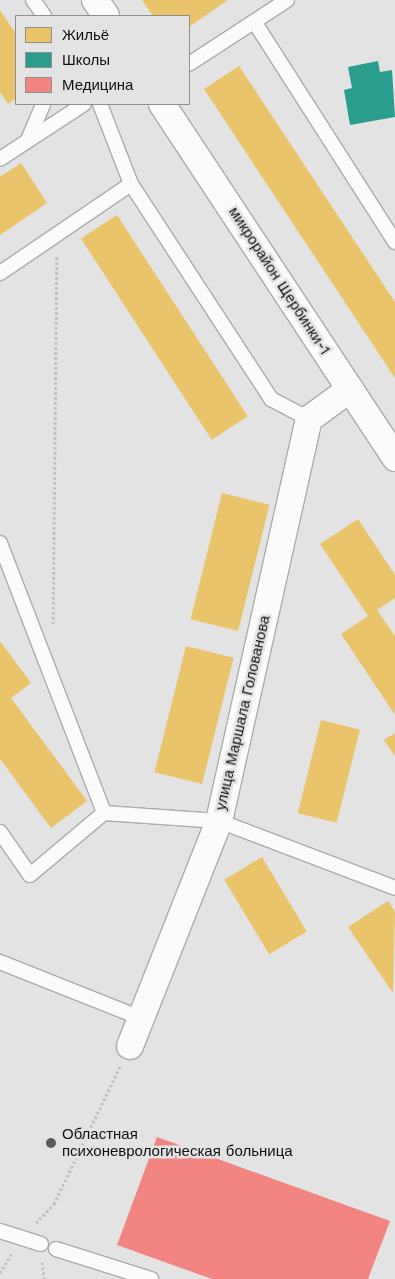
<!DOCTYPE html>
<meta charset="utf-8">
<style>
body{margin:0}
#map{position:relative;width:395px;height:1279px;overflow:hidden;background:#e3e3e4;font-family:"Work Sans",sans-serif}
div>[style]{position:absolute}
.homes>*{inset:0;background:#e9c46a;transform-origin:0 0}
.schools>*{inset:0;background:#2a9d8f}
.health>*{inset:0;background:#f28482}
.path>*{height:3px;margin-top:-1.5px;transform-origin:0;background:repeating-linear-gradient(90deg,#c2c2c2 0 2.5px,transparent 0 5px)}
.roads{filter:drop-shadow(1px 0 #acacad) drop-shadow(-1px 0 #acacad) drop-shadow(0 1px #acacad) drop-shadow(0 -1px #acacad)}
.lane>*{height:14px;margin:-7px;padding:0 7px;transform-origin:7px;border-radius:7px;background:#fbfbfb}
.street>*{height:26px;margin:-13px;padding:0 13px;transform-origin:13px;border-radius:13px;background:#fbfbfb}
.dots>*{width:14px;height:14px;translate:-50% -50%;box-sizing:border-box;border:2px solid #e3e3e4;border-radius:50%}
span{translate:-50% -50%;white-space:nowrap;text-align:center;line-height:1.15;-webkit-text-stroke:5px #e3e3e4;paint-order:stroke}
.street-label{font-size:15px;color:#111112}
.poi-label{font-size:15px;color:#111112}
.left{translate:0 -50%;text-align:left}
.legend{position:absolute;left:15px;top:15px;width:175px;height:90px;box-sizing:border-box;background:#e3e3e4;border:1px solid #8f8f90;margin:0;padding:6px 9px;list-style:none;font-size:15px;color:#111112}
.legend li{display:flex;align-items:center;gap:10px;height:25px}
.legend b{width:25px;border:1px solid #8f8f90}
</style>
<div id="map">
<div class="homes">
<i style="clip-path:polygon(142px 0,228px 0,189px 27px,189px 16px,153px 16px)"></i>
<i style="clip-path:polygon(0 10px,16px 34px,16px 98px,8px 104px,0 92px)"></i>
<i style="clip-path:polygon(239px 66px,395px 302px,395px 378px,204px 89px)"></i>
<i style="clip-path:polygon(21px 163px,47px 203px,0 235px,0 177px)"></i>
<i style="left:117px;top:215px;width:240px;height:43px;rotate:57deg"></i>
<i style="left:222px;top:493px;width:49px;height:130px;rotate:14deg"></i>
<i style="clip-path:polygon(358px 519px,395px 575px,395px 598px,377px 610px,395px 636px,395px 715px,341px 634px,368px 616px,320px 544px)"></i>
<i style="clip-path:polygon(0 641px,31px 683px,11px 698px,87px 801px,51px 828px,0 759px)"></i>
<i style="left:186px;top:646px;width:49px;height:130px;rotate:14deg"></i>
<i style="left:321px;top:720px;width:40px;height:96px;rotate:14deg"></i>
<i style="clip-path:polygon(395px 733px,395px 756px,384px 740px)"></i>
<i style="left:262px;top:857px;width:87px;height:44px;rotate:59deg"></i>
<i style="clip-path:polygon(388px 901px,395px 912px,393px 993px,348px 927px)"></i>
</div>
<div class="schools">
<i style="clip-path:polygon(378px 61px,380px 72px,392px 70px,395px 117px,350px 125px,344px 90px,352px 88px,348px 67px)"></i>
</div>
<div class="health">
<i style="clip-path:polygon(157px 1137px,390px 1221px,368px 1279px,212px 1279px,117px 1245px)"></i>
</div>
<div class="path">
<i style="left:53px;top:624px;width:369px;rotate:-89.4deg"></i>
<i style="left:36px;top:1223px;width:26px;rotate:-47deg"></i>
<i style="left:54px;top:1204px;width:153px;rotate:-64.4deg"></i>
<i style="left:42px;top:1262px;width:17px;rotate:83deg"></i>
<i style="left:0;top:1273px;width:23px;rotate:-59deg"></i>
</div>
<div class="roads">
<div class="lane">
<i style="left:33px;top:0;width:19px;rotate:55deg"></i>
<i style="left:255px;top:23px;width:260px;rotate:57.4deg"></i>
<i style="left:189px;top:64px;width:117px;rotate:-33.1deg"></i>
<i style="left:100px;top:104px;width:86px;rotate:68.8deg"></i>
<i style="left:131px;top:184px;width:257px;rotate:56.9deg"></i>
<i style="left:271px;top:399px;width:43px;rotate:27.8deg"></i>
<i style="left:28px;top:140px;width:39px;rotate:-67deg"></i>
<i style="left:0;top:159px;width:100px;rotate:-33.2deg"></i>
<i style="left:0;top:273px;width:158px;rotate:-34.2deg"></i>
<i style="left:0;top:543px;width:289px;rotate:68.9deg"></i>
<i style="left:104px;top:813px;width:115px;rotate:4deg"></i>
<i style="left:219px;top:821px;width:188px;rotate:20.8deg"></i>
<i style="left:0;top:832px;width:52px;rotate:55.1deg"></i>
<i style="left:30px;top:875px;width:97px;rotate:-40deg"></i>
<i style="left:0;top:962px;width:152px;rotate:21.7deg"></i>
<i style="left:0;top:1231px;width:43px;rotate:17.6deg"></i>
<i style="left:56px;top:1249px;width:100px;rotate:17.5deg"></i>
</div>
<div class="street">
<i style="left:95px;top:0;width:19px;rotate:55deg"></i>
<i style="left:162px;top:104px;width:424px;rotate:56.6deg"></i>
<i style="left:130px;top:1046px;width:242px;rotate:-68.4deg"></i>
<i style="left:219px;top:821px;width:412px;rotate:-77.4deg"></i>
<i style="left:309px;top:419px;width:51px;rotate:-36.2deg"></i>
</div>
</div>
<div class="dots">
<i style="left:51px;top:1143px;background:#5a5a5c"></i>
</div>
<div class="street-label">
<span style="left:279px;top:281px;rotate:57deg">микрорайон Щербинки-1</span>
<span style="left:243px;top:713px;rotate:-77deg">улица Маршала Голованова</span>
</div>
<div class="poi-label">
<span class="left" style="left:62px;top:1143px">Областная<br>психоневрологическая больница</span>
</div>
<ul class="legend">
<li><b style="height:14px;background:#e9c46a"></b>Жильё</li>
<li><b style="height:14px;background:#2a9d8f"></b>Школы</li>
<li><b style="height:14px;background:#f28482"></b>Медицина</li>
</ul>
</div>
